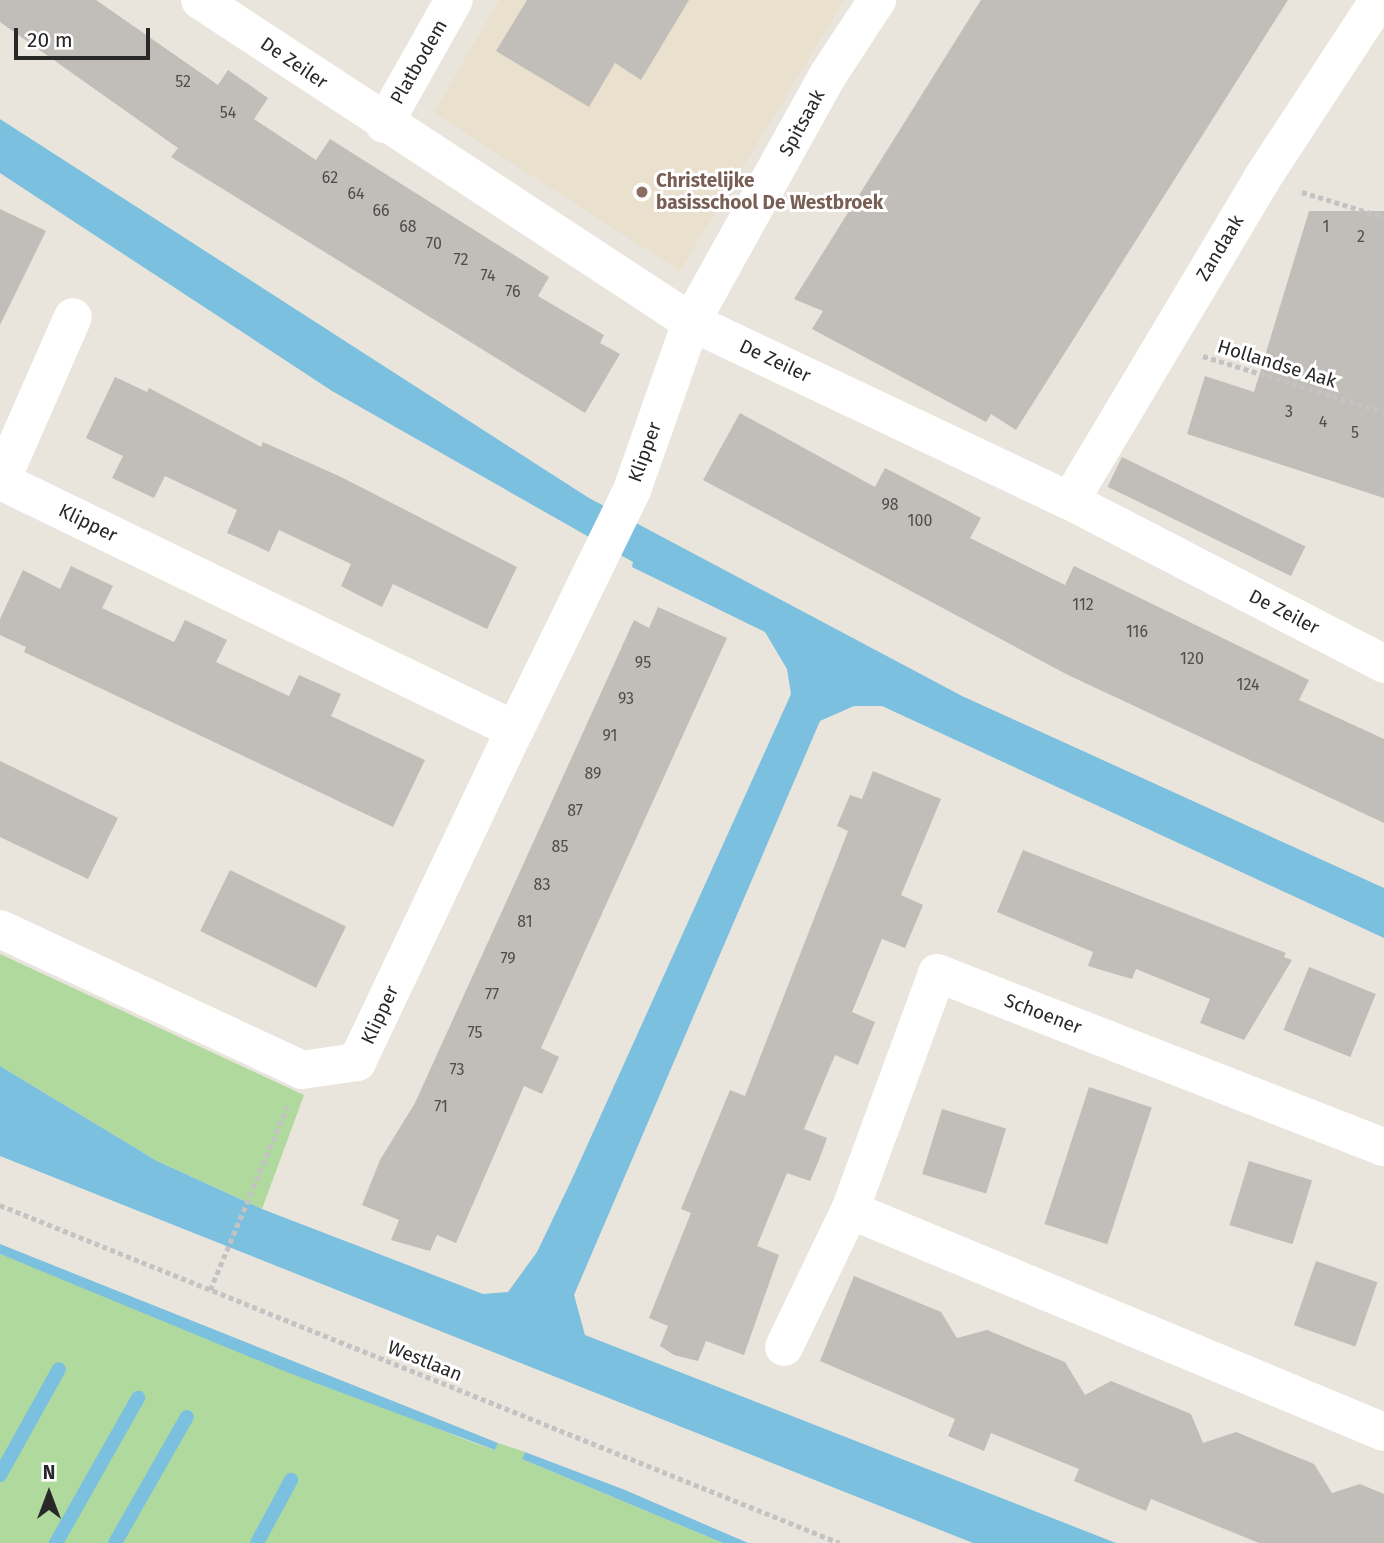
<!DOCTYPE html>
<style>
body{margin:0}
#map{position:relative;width:1384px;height:1543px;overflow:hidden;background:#e9e4dc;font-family:"Fira Sans",sans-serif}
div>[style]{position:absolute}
.education>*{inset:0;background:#e9e1cd}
.green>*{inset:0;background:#b0d99e}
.water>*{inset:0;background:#7bc0df}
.stream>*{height:14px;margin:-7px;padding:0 7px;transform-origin:7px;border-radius:7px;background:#7bc0df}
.building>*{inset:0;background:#c1bdb8;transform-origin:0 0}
.path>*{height:4.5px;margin-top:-2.25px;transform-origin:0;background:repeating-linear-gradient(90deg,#c3c3c3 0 5px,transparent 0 8.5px)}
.minor>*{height:38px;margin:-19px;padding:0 19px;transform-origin:19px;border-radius:19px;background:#fff}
.dots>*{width:19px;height:19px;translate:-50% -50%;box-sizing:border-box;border:4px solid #fff;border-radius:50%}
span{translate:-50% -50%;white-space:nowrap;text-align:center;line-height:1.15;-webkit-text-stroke:6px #fff;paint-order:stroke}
.number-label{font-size:16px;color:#4e4d4c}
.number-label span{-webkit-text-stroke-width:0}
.street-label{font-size:19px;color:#282828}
.education-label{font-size:19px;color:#785e54;font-weight:700}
.left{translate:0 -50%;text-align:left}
.north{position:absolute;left:14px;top:1459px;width:70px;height:70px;-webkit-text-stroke:5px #fff;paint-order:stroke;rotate:0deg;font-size:19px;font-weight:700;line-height:28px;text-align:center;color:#282828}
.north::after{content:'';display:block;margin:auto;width:24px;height:32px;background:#282828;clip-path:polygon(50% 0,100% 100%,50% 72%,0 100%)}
.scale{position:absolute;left:14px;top:28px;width:136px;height:32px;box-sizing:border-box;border:4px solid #282828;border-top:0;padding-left:9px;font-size:21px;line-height:24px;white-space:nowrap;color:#282828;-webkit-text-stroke:5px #fff;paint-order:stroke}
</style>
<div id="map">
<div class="education">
<i style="clip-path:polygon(499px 0,844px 0,680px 271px,434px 113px)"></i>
</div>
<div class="green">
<i style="clip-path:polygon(0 954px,304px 1095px,262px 1209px,157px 1161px,0 1066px)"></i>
<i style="clip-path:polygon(0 1254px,474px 1443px,495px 1450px,498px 1443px,525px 1452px,522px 1459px,723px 1543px,0 1543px)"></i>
</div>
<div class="water">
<i style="clip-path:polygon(0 119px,589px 498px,962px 696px,1384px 888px,1384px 938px,882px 706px,854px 706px,820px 721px,574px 1295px,585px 1335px,1116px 1543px,973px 1543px,0 1156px,0 1066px,157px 1161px,262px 1209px,483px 1294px,508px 1292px,537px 1252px,572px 1179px,791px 694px,787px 669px,765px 632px,632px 567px,633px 562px,332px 391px,0 173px)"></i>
<i style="clip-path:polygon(0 1244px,498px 1443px,495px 1450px,289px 1373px,0 1254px)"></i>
<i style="clip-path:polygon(525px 1452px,625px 1490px,748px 1543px,723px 1543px,522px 1459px)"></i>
</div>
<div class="stream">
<i style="left:0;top:1475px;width:121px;rotate:-60.9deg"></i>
<i style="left:56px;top:1543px;width:167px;rotate:-60.5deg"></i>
<i style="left:115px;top:1543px;width:145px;rotate:-60.3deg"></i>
<i style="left:257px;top:1543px;width:72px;rotate:-61.6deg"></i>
</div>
<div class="building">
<i style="clip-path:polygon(0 0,96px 0,218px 85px,228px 70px,268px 98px,254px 119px,316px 160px,330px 139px,549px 277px,538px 296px,604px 335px,600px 343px,620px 354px,585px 413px,171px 157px,178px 148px,0 22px)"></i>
<i style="clip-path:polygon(527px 0,689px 0,641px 80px,615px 63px,589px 107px,496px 51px)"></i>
<i style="clip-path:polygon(981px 0,1288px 0,1016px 430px,991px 414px,986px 422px,812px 329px,823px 311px,794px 299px)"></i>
<i style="clip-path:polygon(0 209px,46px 231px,0 325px)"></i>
<i style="clip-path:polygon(1309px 211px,1384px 211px,1384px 498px,1187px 434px,1205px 376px,1254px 392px)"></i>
<i style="clip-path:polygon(115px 377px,147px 392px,149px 388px,261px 447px,263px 442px,341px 477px,517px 567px,487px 629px,393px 584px,382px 607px,362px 597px,341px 586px,351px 564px,279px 530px,269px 552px,248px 542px,227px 533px,237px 510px,165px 476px,154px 498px,112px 478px,123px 456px,86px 438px)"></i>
<i style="clip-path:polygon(740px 413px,875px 487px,885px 468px,949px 501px,981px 518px,970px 538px,1065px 585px,1074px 566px,1309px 680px,1299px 700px,1384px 739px,1384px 823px,1066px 674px,703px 480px)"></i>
<i style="left:1122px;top:457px;width:204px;height:33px;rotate:26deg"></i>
<i style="clip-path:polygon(71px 566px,113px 586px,102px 608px,174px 642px,185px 620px,227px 640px,216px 662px,289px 696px,299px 675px,341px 694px,331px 716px,425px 760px,393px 827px,24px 652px,26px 647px,0 635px,0 619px,23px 570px,60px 589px)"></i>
<i style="clip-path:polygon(658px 607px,727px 638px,541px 1048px,559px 1057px,542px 1094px,524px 1086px,456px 1243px,437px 1235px,430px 1251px,391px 1240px,399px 1220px,362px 1205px,380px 1160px,415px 1103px,634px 620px,649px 628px)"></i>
<i style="clip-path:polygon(0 761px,118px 818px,88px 879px,0 837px)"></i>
<i style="clip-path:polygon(873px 771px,941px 799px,901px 895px,923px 905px,905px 948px,882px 939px,852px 1012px,875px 1022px,858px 1065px,835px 1055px,804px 1129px,827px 1138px,819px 1160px,810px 1181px,787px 1173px,772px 1209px,757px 1246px,779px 1255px,744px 1355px,706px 1341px,698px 1361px,674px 1355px,660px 1346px,668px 1326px,649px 1318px,691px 1213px,681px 1209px,730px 1090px,745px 1096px,848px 831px,837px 826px,850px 795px,862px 799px)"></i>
<i style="clip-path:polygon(1023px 850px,1286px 953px,1284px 957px,1292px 960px,1244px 1040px,1200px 1023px,1210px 999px,1136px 969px,1132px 979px,1088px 966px,1093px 952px,997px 912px)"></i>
<i style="left:230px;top:870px;width:129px;height:68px;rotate:26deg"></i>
<i style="left:1309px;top:967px;width:72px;height:68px;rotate:22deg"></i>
<i style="left:1089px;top:1087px;width:66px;height:144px;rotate:18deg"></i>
<i style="left:942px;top:1109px;width:67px;height:68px;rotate:17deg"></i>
<i style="left:1249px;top:1161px;width:66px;height:67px;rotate:17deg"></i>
<i style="left:1316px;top:1261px;width:65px;height:68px;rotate:19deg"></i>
<i style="clip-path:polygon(854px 1276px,941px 1312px,957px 1338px,987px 1330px,1065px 1362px,1085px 1395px,1111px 1381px,1191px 1414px,1203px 1443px,1236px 1432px,1314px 1464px,1332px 1493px,1360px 1484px,1384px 1494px,1384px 1543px,1259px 1543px,1151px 1499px,1146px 1511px,1074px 1481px,1079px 1469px,991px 1433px,984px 1451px,948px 1436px,955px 1419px,820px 1361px)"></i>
</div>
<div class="path">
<i style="left:1302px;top:192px;width:86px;rotate:17deg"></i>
<i style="left:1203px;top:356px;width:189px;rotate:17.2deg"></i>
<i style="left:0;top:1205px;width:905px;rotate:21.92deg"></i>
<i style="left:210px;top:1290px;width:199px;rotate:-67.2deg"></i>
</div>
<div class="minor">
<i style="left:200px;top:0;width:587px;rotate:33.26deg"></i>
<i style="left:691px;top:322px;width:419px;rotate:25.3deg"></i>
<i style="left:1070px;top:501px;width:354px;rotate:27.4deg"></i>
<i style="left:384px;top:124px;width:142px;rotate:-60.6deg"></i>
<i style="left:0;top:483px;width:181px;rotate:-66.3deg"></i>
<i style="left:1070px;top:501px;width:374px;rotate:-59.2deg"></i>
<i style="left:1261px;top:180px;width:215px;rotate:-56.8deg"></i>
<i style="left:515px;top:730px;width:267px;rotate:-64deg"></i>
<i style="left:632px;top:490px;width:178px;rotate:-70.6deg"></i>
<i style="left:691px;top:322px;width:282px;rotate:-61deg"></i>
<i style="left:828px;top:75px;width:90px;rotate:-56.8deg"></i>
<i style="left:0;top:929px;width:333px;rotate:25deg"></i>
<i style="left:302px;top:1070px;width:56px;rotate:-8.3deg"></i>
<i style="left:357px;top:1062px;width:368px;rotate:-64.6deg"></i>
<i style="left:515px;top:730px;width:571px;rotate:-154.15deg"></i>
<i style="left:850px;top:1210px;width:578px;rotate:22.57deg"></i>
<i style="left:784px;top:1347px;width:152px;rotate:-64.3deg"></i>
<i style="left:850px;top:1210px;width:252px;rotate:-69.8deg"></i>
<i style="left:937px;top:973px;width:480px;rotate:21.3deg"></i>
</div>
<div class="dots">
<i style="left:642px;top:192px;background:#8d6e63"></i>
</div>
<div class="number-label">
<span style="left:183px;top:82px">52</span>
<span style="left:228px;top:113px">54</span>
<span style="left:330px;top:178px">62</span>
<span style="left:356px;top:194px">64</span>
<span style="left:381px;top:211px">66</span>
<span style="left:408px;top:227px">68</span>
<span style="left:1326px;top:227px">1</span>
<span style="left:1361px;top:237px">2</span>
<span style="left:434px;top:244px">70</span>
<span style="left:461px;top:260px">72</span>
<span style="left:488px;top:276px">74</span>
<span style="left:513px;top:292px">76</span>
<span style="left:1289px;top:412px">3</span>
<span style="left:1323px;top:422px">4</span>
<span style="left:1355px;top:433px">5</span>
<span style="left:890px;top:505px">98</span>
<span style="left:920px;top:521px">100</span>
<span style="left:1083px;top:605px">112</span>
<span style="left:1137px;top:632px">116</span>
<span style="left:1192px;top:659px">120</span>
<span style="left:643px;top:663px">95</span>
<span style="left:1248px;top:685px">124</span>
<span style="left:626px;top:699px">93</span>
<span style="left:610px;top:736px">91</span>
<span style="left:593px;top:774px">89</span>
<span style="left:575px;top:811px">87</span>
<span style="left:560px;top:847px">85</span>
<span style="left:542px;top:885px">83</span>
<span style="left:525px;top:922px">81</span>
<span style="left:508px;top:959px">79</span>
<span style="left:492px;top:995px">77</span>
<span style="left:475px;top:1033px">75</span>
<span style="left:457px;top:1070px">73</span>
<span style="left:441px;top:1107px">71</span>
</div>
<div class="street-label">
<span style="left:419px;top:62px;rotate:-60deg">Platbodem</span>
<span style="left:294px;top:63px;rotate:34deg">De Zeiler</span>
<span style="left:802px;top:123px;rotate:-61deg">Spitsaak</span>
<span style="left:1220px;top:248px;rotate:-59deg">Zandaak</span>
<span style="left:775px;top:361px;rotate:25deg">De Zeiler</span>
<span style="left:1277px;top:364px;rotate:17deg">Hollandse Aak</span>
<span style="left:645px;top:452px;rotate:-70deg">Klipper</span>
<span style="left:88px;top:523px;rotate:26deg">Klipper</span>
<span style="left:1284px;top:612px;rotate:27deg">De Zeiler</span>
<span style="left:1043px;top:1014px;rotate:21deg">Schoener</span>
<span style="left:380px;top:1015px;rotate:-65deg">Klipper</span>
<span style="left:425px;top:1361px;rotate:22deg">Westlaan</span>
</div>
<div class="education-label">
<span class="left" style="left:656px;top:192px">Christelijke<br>basisschool De Westbroek</span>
</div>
<div class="north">N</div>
<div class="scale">20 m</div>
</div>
